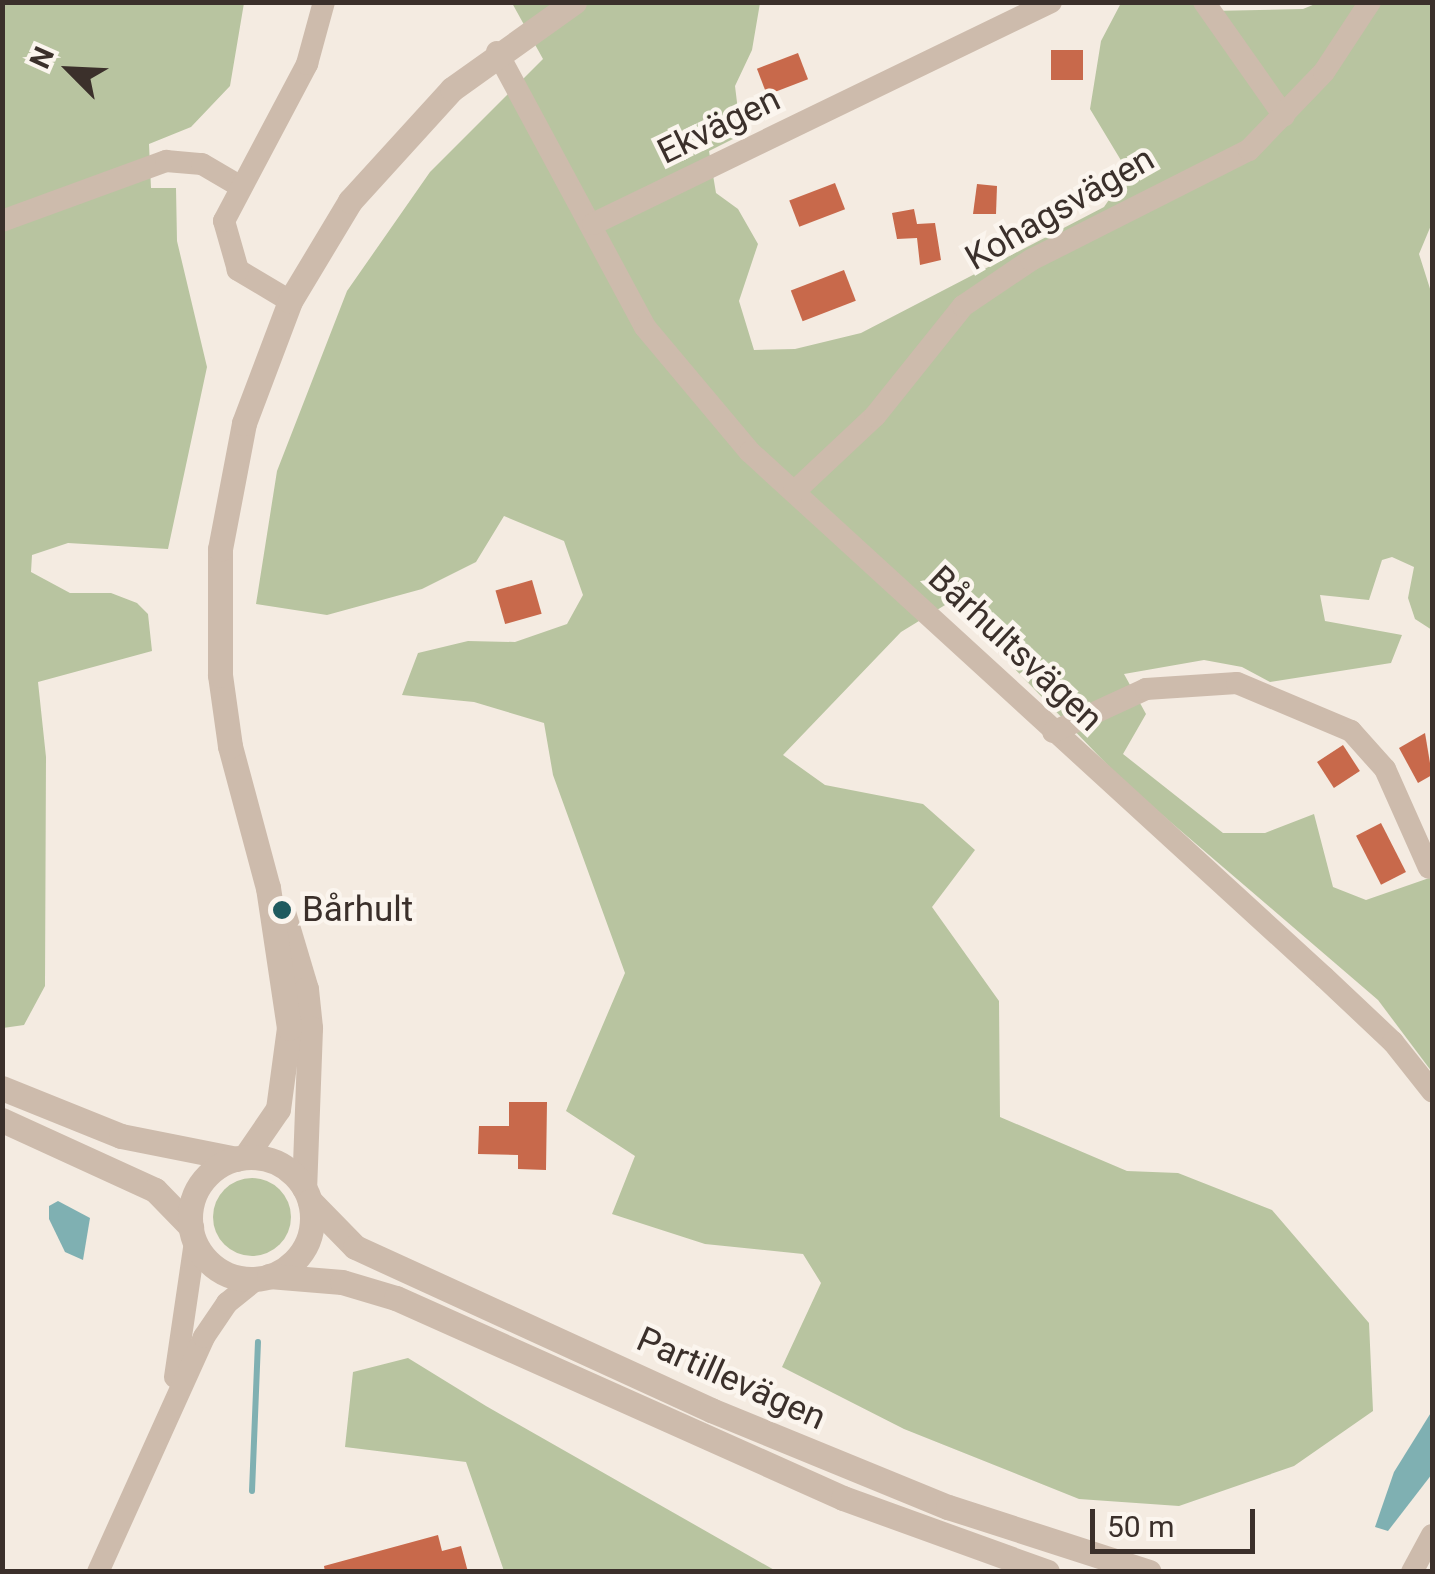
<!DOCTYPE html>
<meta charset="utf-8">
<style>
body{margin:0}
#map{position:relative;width:1435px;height:1574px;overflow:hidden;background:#f4ebe1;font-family:Roboto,sans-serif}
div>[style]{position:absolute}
.green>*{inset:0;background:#b8c4a0}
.round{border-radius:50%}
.water>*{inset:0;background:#7fb0b2}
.stream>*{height:6px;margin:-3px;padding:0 3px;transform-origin:3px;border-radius:3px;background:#7fb0b2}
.building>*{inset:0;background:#c8694b;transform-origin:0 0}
.minor>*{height:22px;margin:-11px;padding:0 11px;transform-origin:11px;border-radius:11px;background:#cdbbac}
.tertiary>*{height:25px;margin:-12.5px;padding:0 12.5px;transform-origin:12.5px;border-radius:12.5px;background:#cdbbac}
.tertiary>.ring{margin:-12.5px;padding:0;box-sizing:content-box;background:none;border:25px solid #cdbbac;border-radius:50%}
.dots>*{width:28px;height:28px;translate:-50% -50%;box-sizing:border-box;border:5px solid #fbf5ee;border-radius:50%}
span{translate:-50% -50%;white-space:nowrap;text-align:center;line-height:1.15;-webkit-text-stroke:9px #fbf5ee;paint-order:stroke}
.street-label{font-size:35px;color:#3b302b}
.poi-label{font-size:35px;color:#3b302b}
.left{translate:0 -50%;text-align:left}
.frame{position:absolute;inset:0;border:5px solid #3b302b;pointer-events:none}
.north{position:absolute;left:20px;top:20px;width:100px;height:100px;-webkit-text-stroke:8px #fbf5ee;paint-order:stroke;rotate:294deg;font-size:28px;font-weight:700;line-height:40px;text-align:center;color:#3b302b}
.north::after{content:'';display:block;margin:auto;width:35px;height:45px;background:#3b302b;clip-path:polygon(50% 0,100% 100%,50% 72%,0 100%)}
.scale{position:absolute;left:1090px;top:1509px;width:165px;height:45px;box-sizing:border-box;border:5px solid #3b302b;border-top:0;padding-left:12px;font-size:30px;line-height:35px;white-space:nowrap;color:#3b302b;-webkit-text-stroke:8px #fbf5ee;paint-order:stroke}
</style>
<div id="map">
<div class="green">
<i style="clip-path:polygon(1320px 2px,1432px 3px,1432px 223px,1419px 254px,1432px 295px,1432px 630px,1415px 619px,1408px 598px,1414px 567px,1392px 557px,1382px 560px,1369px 600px,1320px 595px,1325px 621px,1402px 635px,1391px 663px,1270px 682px,1242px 667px,1204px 660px,1124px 674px,1146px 714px,1123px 754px,1223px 833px,1265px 833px,1314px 814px,1333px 887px,1366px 900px,1432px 877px,1432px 1072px,1378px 1000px,1125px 783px,950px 602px,901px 632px,783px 755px,825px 785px,923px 804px,975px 850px,932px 907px,999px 1001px,1000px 1117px,1127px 1171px,1178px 1173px,1272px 1210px,1369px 1323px,1373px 1411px,1294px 1466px,1179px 1506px,1079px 1499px,904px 1429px,782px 1367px,821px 1283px,803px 1254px,705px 1244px,612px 1214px,635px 1156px,566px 1111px,625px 973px,553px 775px,544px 723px,474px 702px,402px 695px,418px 653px,468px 641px,515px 642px,567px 624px,583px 595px,564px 541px,504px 516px,476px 562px,422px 589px,327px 615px,256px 604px,277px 471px,347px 291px,430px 172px,543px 59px,512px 3px,760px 3px,752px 50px,735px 86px,741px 135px,709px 151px,716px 193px,738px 209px,758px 244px,739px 301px,754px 350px,795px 349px,861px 333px,1104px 207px,1128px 172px,1090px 109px,1101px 41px,1121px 3px,1204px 3px,1209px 11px,1303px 9px)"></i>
<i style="clip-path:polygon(3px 3px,244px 3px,230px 86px,191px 127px,149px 144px,151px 188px,176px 188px,177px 241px,207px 367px,168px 549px,68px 543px,32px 555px,31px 572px,70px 593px,111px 593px,137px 603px,148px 614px,152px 651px,38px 682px,46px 757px,45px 986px,24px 1025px,3px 1028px)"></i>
<i class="round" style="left:213px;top:1178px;width:78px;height:78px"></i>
<i style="clip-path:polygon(408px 1358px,486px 1406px,776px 1571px,504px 1571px,466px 1462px,345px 1447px,353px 1372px)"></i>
</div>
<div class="water">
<i style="clip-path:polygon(58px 1201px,90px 1218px,83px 1260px,65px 1252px,49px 1219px,49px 1206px)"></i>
<i style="clip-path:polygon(1432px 1411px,1432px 1474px,1388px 1531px,1375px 1527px,1394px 1472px)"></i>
</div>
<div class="stream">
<i style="left:252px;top:1491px;width:149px;rotate:-87.7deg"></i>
</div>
<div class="building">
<i style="left:1051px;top:50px;width:32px;height:30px"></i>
<i style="left:798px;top:53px;width:28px;height:44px;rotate:69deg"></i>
<i style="left:835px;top:183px;width:28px;height:49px;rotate:69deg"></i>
<i style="clip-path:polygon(977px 184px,997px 186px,996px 214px,973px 214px)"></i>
<i style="clip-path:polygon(914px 209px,917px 224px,935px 223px,941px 260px,920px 265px,917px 238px,897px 239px,892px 213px)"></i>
<i style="left:844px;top:270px;width:33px;height:57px;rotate:69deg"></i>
<i style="left:532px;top:580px;width:35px;height:38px;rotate:74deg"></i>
<i style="clip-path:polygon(1425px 733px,1432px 775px,1418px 783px,1399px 748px)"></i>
<i style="left:1343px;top:745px;width:31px;height:31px;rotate:57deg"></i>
<i style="left:1381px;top:823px;width:55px;height:28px;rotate:63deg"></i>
<i style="clip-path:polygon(509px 1102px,547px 1102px,546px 1170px,518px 1169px,518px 1155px,478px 1154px,479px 1126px,509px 1126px)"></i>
<i style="clip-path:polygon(438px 1535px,442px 1551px,461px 1546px,468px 1572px,325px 1572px,324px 1566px)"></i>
</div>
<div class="minor">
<i style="left:1204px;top:2px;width:139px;rotate:54.9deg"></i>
<i style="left:497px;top:52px;width:312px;rotate:61.7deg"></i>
<i style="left:645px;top:327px;width:163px;rotate:50deg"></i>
<i style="left:750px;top:452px;width:778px;rotate:42.45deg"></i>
<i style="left:1324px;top:977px;width:95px;rotate:43.3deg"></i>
<i style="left:1393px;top:1042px;width:63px;rotate:51.5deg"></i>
<i style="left:2px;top:221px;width:175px;rotate:-20.1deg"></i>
<i style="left:166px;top:161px;width:36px;rotate:5deg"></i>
<i style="left:202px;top:164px;width:42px;rotate:30.3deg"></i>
<i style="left:593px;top:224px;width:509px;rotate:-25.86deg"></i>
<i style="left:290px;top:301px;width:61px;rotate:-149.2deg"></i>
<i style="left:238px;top:270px;width:51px;rotate:-105.9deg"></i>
<i style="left:224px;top:221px;width:178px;rotate:-62.1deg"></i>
<i style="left:307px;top:64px;width:64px;rotate:-74.7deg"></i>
<i style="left:794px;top:492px;width:111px;rotate:-43.2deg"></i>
<i style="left:875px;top:416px;width:141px;rotate:-51.3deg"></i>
<i style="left:963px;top:306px;width:82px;rotate:-34.1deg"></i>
<i style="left:1031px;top:260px;width:244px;rotate:-26.8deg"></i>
<i style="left:1249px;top:150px;width:108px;rotate:-46.1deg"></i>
<i style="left:1324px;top:72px;width:84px;rotate:-56.7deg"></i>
<i style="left:1053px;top:732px;width:102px;rotate:-24.8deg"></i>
<i style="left:1146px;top:689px;width:91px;rotate:-3.8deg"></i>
<i style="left:1237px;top:683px;width:124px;rotate:22.8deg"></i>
<i style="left:1351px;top:731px;width:51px;rotate:48.2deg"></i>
<i style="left:1385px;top:769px;width:108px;rotate:66deg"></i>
<i style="left:175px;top:1377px;width:136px;rotate:-81.6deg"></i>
<i style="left:98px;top:1572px;width:258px;rotate:-65.7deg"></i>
<i style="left:204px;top:1337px;width:41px;rotate:-55.9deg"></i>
<i style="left:227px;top:1303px;width:38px;rotate:-39deg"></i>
<i style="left:1412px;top:1572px;width:42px;rotate:-61.6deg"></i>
</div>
<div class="tertiary">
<i style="left:283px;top:912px;width:80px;rotate:73.4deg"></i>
<i style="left:306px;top:989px;width:39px;rotate:84deg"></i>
<i style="left:310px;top:1028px;width:160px;rotate:92.1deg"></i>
<i style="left:2px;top:1088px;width:128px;rotate:22deg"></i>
<i style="left:121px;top:1136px;width:118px;rotate:11.2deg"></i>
<i style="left:2px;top:1120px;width:168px;rotate:24.6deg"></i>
<i style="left:155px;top:1190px;width:52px;rotate:45.8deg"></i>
<i style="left:245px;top:1157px;width:58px;rotate:-55.5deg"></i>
<i style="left:278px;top:1109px;width:82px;rotate:-82.3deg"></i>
<i style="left:289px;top:1028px;width:142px;rotate:-98.5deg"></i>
<i style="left:268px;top:888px;width:147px;rotate:-105deg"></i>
<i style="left:230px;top:746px;width:72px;rotate:-98deg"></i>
<i style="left:220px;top:675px;width:126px;rotate:-90deg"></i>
<i style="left:220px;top:549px;width:128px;rotate:-79.2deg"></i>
<i style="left:244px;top:423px;width:130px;rotate:-69.3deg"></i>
<i style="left:290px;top:301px;width:117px;rotate:-59deg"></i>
<i style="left:350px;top:201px;width:151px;rotate:-47.7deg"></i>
<i style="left:452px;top:89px;width:150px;rotate:-35.5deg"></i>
<i class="ring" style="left:190px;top:1157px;width:97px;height:97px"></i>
<i style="left:310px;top:1201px;width:64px;rotate:45.6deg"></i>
<i style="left:355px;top:1247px;width:392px;rotate:24.6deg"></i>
<i style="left:711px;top:1410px;width:256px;rotate:22.3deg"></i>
<i style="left:948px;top:1507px;width:211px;rotate:17.9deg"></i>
<i style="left:269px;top:1276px;width:73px;rotate:4.7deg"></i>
<i style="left:342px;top:1282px;width:56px;rotate:16.5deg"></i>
<i style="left:396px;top:1298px;width:490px;rotate:24.1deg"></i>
<i style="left:843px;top:1498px;width:217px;rotate:19.9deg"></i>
</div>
<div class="dots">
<i style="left:282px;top:910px;background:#1f5a5e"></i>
</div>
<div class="street-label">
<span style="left:719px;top:126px;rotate:-26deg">Ekvägen</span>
<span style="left:1060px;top:209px;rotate:-30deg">Kohagsvägen</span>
<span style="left:1015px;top:649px;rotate:43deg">Bårhultsvägen</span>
<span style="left:731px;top:1379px;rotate:24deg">Partillevägen</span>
</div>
<div class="poi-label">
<span class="left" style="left:302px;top:910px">Bårhult</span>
</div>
<div class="frame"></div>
<div class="north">N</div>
<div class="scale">50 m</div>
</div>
